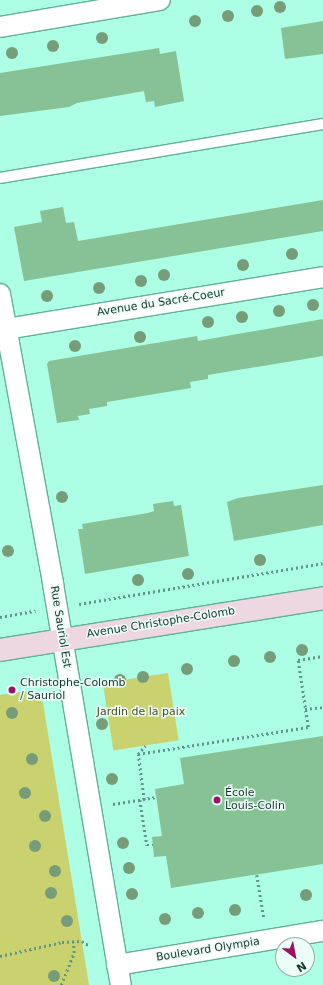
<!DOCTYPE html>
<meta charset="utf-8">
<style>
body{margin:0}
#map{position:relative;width:323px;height:985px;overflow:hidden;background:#acfee4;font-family:"DejaVu Sans",sans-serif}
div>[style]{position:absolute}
.green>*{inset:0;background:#cad16f;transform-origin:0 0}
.building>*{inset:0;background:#87c297}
.path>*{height:2.5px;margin-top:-1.25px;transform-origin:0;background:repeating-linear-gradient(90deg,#5e9785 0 2px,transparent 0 5px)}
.roads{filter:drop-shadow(1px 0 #60b098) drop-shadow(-1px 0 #60b098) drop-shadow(0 1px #60b098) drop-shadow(0 -1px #60b098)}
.service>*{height:10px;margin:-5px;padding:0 5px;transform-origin:5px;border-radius:5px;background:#fff}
.minor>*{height:20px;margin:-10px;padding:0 10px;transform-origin:10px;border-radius:10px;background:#fff}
.secondary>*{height:22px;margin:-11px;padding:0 11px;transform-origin:11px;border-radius:11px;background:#edd7e1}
.trees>*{width:12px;height:12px;margin:-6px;border-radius:50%;background:#769d77}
.dots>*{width:11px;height:11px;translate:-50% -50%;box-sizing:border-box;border:2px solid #ecfcf6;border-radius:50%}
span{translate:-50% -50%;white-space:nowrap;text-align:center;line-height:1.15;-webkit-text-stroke:3px #ecfcf6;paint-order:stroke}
.street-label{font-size:11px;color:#15372d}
.poi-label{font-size:11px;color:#15372d}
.left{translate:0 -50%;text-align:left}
.park-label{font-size:11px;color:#4a4d1e}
.north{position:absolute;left:275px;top:937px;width:40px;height:40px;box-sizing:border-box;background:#ecfcf6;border:1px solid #96ada6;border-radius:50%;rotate:148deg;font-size:11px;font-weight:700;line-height:16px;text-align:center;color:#15372d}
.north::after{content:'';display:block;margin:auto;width:14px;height:18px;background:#9c1262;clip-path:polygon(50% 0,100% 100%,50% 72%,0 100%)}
</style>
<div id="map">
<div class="green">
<i style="left:168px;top:673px;width:68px;height:66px;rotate:81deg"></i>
<i style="clip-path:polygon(29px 691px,37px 695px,43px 703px,89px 985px,0 985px,0 695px)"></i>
</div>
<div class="building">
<i style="clip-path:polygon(323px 21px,323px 54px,285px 59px,281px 28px)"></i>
<i style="clip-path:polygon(159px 48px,160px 54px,176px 51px,184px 101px,155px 107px,154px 101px,146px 102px,144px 91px,77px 103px,69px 107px,0 116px,0 73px)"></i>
<i style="clip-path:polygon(323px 200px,323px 231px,24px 281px,14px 227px,42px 222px,40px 211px,63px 207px,66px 223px,74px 222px,78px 241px)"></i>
<i style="clip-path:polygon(323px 319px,323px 356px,208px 375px,208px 379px,190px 382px,191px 388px,107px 402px,107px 406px,89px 409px,90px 414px,78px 416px,79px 420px,57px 423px,47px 364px,49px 361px,197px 336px,198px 341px)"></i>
<i style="clip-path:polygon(323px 485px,323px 525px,234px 541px,227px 502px,238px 498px)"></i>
<i style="clip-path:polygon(173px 501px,174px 506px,181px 505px,189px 556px,85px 574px,78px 529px,83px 529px,82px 524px,148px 513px,154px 511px,153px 504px)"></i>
<i style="clip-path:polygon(323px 736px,323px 864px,171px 888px,166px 856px,154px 857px,152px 837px,162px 836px,155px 789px,184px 784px,180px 758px)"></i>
</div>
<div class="path">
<i style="left:79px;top:604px;width:247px;rotate:-9.5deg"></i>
<i style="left:0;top:617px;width:36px;rotate:-10deg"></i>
<i style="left:305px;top:709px;width:18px;rotate:-6deg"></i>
<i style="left:138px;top:754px;width:172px;rotate:-9deg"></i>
<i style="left:308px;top:727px;width:68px;rotate:-98.5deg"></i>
<i style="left:298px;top:660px;width:25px;rotate:-9deg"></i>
<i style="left:140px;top:800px;width:46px;rotate:81.2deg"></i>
<i style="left:147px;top:845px;width:6px"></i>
<i style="left:144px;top:800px;width:46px;rotate:-97.4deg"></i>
<i style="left:138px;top:754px;width:11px;rotate:-49deg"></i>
<i style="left:113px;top:804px;width:44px;rotate:-9.2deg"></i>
<i style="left:257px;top:875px;width:44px;rotate:80.8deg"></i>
<i style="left:0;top:956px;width:64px;rotate:-12.7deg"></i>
<i style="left:62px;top:942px;width:20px;rotate:-3deg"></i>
<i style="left:82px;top:941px;width:9px;rotate:32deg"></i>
<i style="left:61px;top:985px;width:35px;rotate:-68deg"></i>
<i style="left:74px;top:953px;width:11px;rotate:-95deg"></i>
</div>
<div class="roads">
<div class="service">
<i style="left:0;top:178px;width:327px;rotate:-9.5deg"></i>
</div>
<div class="minor">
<i style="left:0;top:27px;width:162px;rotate:-9.6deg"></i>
<i style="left:0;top:294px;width:295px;rotate:79.6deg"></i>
<i style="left:53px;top:584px;width:407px;rotate:80.4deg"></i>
<i style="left:0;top:330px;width:327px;rotate:-9.3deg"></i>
<i style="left:117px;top:965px;width:209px;rotate:-9.4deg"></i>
</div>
<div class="secondary">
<i style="left:0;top:650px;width:327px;rotate:-9.1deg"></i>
</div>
</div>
<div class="trees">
<i style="left:280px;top:7px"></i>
<i style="left:257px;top:11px"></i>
<i style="left:228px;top:16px"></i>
<i style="left:195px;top:21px"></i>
<i style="left:102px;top:38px"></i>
<i style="left:53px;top:46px"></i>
<i style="left:12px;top:53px"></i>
<i style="left:292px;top:254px"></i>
<i style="left:243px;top:265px"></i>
<i style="left:164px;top:275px"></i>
<i style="left:141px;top:281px"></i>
<i style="left:99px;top:288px"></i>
<i style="left:47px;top:296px"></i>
<i style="left:313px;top:305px"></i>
<i style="left:279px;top:311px"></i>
<i style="left:242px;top:317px"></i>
<i style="left:208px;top:322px"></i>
<i style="left:140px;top:337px"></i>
<i style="left:75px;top:346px"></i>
<i style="left:62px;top:497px"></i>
<i style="left:8px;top:551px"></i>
<i style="left:260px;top:560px"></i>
<i style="left:188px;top:574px"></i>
<i style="left:138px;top:580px"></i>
<i style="left:302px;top:650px"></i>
<i style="left:270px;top:657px"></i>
<i style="left:234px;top:661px"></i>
<i style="left:187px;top:669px"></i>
<i style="left:143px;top:677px"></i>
<i style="left:120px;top:680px"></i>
<i style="left:12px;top:713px"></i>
<i style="left:102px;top:724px"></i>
<i style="left:32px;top:759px"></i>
<i style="left:112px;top:779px"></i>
<i style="left:25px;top:793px"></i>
<i style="left:45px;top:816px"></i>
<i style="left:123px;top:843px"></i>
<i style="left:35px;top:846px"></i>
<i style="left:129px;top:868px"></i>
<i style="left:55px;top:871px"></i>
<i style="left:51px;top:893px"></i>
<i style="left:132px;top:894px"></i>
<i style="left:306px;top:895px"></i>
<i style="left:235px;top:910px"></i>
<i style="left:198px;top:913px"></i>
<i style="left:165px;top:919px"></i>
<i style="left:67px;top:921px"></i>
<i style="left:54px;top:976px"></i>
</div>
<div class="dots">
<i style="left:12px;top:690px;background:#9c1262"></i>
<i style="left:217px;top:800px;background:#9c1262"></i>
</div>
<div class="street-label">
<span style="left:161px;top:303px;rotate:-9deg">Avenue du Sacré-Coeur</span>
<span style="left:161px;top:623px;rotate:-9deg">Avenue Christophe-Colomb</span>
<span style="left:60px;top:627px;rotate:81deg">Rue Sauriol Est</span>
<span style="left:208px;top:950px;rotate:-9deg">Boulevard Olympia</span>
</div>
<div class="poi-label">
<span class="left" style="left:20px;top:690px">Christophe-Colomb<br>/ Sauriol</span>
<span class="left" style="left:225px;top:800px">École<br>Louis-Colin</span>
</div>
<div class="park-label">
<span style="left:141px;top:712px">Jardin de la paix</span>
</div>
<div class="north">N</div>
</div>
